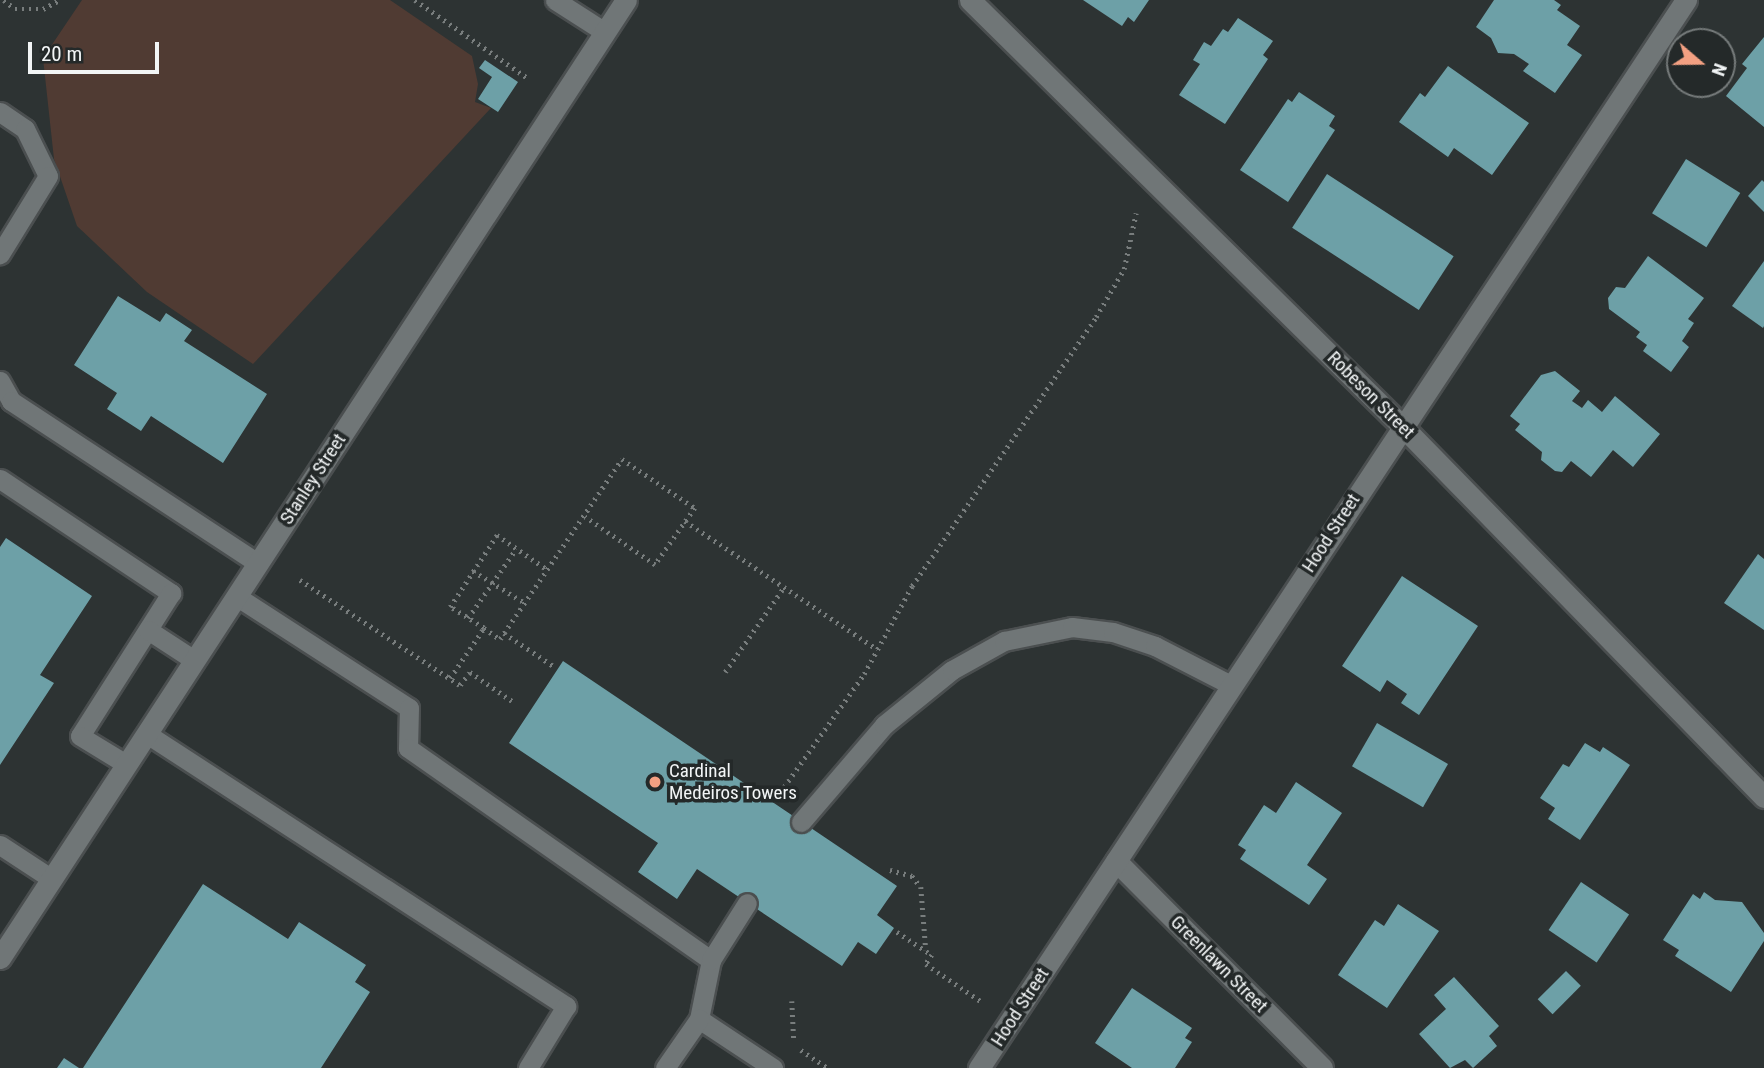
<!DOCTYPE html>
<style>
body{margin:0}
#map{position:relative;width:1764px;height:1068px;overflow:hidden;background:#2d3333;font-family:"Roboto Condensed",sans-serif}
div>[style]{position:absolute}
.green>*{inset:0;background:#503b33}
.building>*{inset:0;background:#6da0a7;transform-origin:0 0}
.path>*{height:4.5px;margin-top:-2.25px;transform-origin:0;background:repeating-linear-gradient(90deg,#787d7d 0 2px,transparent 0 7px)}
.roads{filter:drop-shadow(2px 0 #4b4f50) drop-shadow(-2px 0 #4b4f50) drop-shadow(0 2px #4b4f50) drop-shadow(0 -2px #4b4f50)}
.lane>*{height:19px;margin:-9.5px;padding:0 9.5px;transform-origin:9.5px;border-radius:9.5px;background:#707677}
.street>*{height:21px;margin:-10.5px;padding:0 10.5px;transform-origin:10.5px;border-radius:10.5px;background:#707677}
.secondary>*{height:21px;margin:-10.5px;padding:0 10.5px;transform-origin:10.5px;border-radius:10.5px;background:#707677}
.dots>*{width:19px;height:19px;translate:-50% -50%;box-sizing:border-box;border:4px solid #242929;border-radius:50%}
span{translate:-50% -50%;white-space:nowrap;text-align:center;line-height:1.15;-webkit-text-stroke:7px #242929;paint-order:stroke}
.street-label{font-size:19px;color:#f2f5f6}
.poi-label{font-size:19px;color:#f2f5f6}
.left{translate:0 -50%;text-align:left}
.north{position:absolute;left:1666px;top:28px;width:70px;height:70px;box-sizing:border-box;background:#242929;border:2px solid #767b7b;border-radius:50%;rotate:110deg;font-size:19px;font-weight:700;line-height:28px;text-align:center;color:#f2f5f6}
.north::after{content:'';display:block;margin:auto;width:24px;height:32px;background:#f3a082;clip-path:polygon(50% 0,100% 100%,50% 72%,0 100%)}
.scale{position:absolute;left:28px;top:42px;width:131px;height:32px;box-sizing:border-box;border:4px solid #f2f5f6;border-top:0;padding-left:9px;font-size:21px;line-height:24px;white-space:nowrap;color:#f2f5f6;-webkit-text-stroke:5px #242929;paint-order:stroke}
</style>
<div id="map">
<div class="green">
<i style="clip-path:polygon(82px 0,390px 0,472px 56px,478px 84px,475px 102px,491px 108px,253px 364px,147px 292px,77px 226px,54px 159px,43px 58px)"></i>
</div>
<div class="building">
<i style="clip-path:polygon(1083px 0,1149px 0,1134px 22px,1128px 17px,1122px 26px)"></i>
<i style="clip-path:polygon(1494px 0,1554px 0,1561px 5px,1557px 10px,1580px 26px,1567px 45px,1582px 55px,1555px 93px,1523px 71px,1529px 64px,1514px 54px,1498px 53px,1491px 38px,1476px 27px)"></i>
<i style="clip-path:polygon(1238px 18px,1273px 41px,1263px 55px,1268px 59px,1225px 124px,1179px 95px,1200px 64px,1193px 60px,1204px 42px,1211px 46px,1223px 29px,1228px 32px)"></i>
<i style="clip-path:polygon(1764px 37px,1764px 127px,1726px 96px,1747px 68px,1742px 64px)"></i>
<i style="clip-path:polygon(485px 60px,518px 82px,498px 112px,478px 99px,492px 77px,479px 68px)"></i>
<i style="clip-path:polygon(1448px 66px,1529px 123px,1492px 175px,1454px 148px,1448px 157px,1399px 122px,1420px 93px,1425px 97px)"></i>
<i style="clip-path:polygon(1299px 92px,1335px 116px,1329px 126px,1335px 130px,1288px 202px,1240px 170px,1288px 99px,1292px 102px)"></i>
<i style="left:1686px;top:159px;width:64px;height:64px;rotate:32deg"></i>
<i style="left:1327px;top:174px;width:151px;height:64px;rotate:33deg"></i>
<i style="clip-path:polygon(1762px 180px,1764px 182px,1764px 212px,1748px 196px)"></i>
<i style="clip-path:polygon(1648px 256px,1704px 298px,1688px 319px,1694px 323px,1682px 341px,1689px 347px,1671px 372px,1643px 351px,1647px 345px,1636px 337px,1640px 332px,1609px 309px,1608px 298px,1616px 287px,1625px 288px)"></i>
<i style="clip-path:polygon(1764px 261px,1764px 326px,1763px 328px,1732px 306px)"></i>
<i style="clip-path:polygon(118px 296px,160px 322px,166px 313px,192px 330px,184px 341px,267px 394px,223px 463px,151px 416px,141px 431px,107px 409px,117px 393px,74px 365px)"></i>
<i style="clip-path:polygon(1555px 371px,1580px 391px,1572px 401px,1582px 408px,1588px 400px,1602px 412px,1615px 396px,1660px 434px,1633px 467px,1613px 450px,1591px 477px,1571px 461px,1562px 472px,1555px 471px,1541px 460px,1542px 452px,1515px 430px,1520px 424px,1510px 416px,1541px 375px)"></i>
<i style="clip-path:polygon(6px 538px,92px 596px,40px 675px,54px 683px,0 765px,0 547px)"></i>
<i style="clip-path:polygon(1758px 554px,1764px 559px,1764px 630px,1724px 603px)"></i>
<i style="clip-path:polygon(1402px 576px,1478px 626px,1419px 715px,1401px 703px,1407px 694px,1387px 680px,1380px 692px,1342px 666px)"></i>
<i style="clip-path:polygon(563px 661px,897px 886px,877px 915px,894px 928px,876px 954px,858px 942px,842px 966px,697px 869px,677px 899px,638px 872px,658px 843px,509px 743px)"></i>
<i style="left:1377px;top:723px;width:82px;height:50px;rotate:30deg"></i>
<i style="clip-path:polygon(1585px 743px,1600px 752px,1603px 747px,1630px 765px,1580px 840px,1548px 819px,1555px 808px,1540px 798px,1563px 764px,1569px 767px)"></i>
<i style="clip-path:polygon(1296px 782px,1342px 813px,1307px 865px,1327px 879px,1309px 905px,1240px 859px,1246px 850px,1238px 845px,1264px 805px,1276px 813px)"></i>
<i style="left:1581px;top:882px;width:58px;height:58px;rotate:34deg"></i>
<i style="clip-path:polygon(203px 884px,288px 939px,299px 922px,366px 965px,355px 982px,370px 992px,321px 1068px,83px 1068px)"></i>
<i style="clip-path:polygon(1704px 892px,1715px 900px,1742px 902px,1764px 933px,1764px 941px,1731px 992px,1675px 956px,1679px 950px,1663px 940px,1693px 894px,1700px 899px)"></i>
<i style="clip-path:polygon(1398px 904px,1439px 931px,1387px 1008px,1338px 975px,1375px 920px,1384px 926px)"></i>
<i style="left:1566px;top:971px;width:21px;height:40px;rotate:45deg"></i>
<i style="clip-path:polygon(1454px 977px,1499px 1026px,1489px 1036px,1497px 1046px,1473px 1068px,1465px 1060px,1450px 1068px,1419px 1034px,1446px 1009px,1434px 995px)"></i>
<i style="clip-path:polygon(1132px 988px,1192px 1028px,1185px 1038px,1192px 1042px,1175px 1068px,1132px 1068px,1095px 1043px)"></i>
<i style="clip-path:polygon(64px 1058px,79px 1068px,57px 1068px)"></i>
</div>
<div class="path">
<i style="left:4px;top:0;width:14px;rotate:39deg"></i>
<i style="left:15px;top:9px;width:28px"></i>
<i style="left:43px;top:9px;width:18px;rotate:-29deg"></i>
<i style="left:415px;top:0;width:139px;rotate:34.7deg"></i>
<i style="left:685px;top:521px;width:231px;rotate:33.7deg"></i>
<i style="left:473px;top:571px;width:61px;rotate:31.6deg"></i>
<i style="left:300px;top:580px;width:191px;rotate:33.3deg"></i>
<i style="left:460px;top:685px;width:16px;rotate:-52deg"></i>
<i style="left:470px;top:672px;width:51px;rotate:34.6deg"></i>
<i style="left:468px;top:618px;width:84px;rotate:-55.2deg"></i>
<i style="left:484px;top:628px;width:40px;rotate:-148deg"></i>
<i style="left:450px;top:607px;width:86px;rotate:-56.9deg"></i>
<i style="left:497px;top:535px;width:62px;rotate:34.5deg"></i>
<i style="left:504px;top:633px;width:61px;rotate:33.7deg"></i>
<i style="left:725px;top:672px;width:103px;rotate:-55.2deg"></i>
<i style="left:450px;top:678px;width:60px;rotate:-55.8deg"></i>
<i style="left:484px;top:628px;width:19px;rotate:35deg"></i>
<i style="left:500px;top:639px;width:217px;rotate:-55.9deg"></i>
<i style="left:622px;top:459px;width:88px;rotate:33.9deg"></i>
<i style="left:695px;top:508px;width:70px;rotate:125.1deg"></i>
<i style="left:655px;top:565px;width:85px;rotate:-145.6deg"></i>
<i style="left:784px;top:787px;width:138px;rotate:-54.7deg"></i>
<i style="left:864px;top:674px;width:100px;rotate:-61.4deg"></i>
<i style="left:912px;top:586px;width:326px;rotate:-55.6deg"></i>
<i style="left:1096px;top:317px;width:56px;rotate:-59.7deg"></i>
<i style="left:1124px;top:269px;width:57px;rotate:-77.9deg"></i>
<i style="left:890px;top:870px;width:23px;rotate:15deg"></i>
<i style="left:912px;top:876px;width:14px;rotate:51deg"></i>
<i style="left:921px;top:887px;width:63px;rotate:85.5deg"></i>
<i style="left:897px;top:932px;width:42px;rotate:33.3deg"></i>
<i style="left:932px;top:955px;width:11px;rotate:124deg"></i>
<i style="left:926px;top:964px;width:68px;rotate:34.2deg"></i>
<i style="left:792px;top:1001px;width:41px;rotate:87.2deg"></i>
<i style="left:801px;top:1050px;width:32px;rotate:34deg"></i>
</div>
<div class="roads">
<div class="lane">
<i style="left:555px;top:0;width:59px;rotate:32.6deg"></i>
<i style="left:0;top:112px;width:30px;rotate:34deg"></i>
<i style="left:25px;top:129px;width:52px;rotate:63.9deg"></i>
<i style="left:48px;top:176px;width:92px;rotate:121.6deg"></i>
<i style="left:0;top:381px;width:23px;rotate:61deg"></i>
<i style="left:11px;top:401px;width:295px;rotate:33.3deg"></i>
<i style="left:0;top:479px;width:206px;rotate:33.7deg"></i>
<i style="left:171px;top:593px;width:169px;rotate:122.5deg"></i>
<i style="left:80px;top:736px;width:54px;rotate:31.3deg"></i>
<i style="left:236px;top:596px;width:206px;rotate:32.9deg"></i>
<i style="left:409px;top:708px;width:40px;rotate:91.4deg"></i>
<i style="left:408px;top:748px;width:370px;rotate:35deg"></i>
<i style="left:711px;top:960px;width:60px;rotate:101.5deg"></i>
<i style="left:699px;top:1019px;width:89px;rotate:33.5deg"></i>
<i style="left:148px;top:630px;width:55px;rotate:33.1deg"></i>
<i style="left:147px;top:734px;width:500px;rotate:33deg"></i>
<i style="left:566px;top:1006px;width:73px;rotate:121.5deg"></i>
<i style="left:801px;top:822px;width:128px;rotate:-49.4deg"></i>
<i style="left:884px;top:725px;width:87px;rotate:-39deg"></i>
<i style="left:952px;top:670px;width:60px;rotate:-29.1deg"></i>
<i style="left:1004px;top:641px;width:69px;rotate:-11.6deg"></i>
<i style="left:1072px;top:627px;width:41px;rotate:7deg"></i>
<i style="left:1113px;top:632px;width:44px;rotate:18.4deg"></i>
<i style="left:1155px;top:646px;width:85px;rotate:27.2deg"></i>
<i style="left:0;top:845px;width:62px;rotate:33.2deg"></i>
<i style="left:711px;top:960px;width:67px;rotate:-57.7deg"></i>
<i style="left:665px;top:1068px;width:60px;rotate:-55.2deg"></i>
</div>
<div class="street">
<i style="left:1116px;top:861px;width:292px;rotate:45.1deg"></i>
<i style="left:0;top:958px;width:1144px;rotate:-56.84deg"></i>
<i style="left:979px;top:1068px;width:1281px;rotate:-56.5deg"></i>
</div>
<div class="secondary">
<i style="left:970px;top:0;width:605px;rotate:44.6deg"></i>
<i style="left:1401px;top:425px;width:520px;rotate:45.7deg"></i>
</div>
</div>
<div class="dots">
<i style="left:655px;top:782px;background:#f3a082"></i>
</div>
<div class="street-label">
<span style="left:1371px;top:395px;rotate:45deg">Robeson Street</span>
<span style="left:313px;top:479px;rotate:-57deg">Stanley Street</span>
<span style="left:1331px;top:533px;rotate:-57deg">Hood Street</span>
<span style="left:1219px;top:964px;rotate:45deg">Greenlawn Street</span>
<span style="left:1020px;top:1007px;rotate:-57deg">Hood Street</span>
</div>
<div class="poi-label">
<span class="left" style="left:669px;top:782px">Cardinal<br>Medeiros Towers</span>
</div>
<div class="north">N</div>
<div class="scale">20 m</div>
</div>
